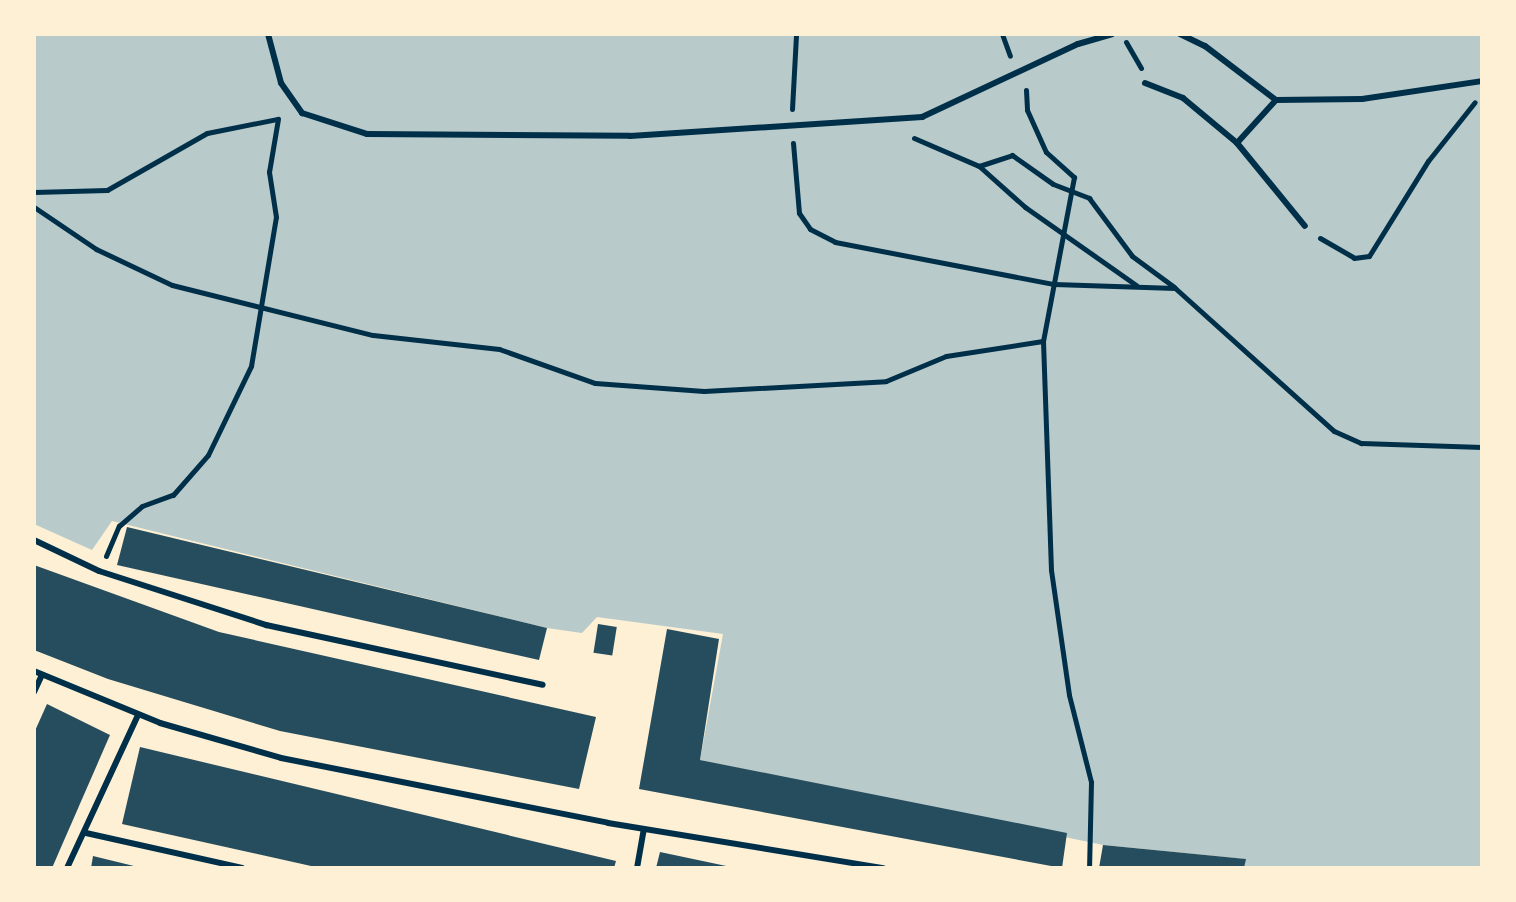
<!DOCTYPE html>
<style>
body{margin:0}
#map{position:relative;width:1516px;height:902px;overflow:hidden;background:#fdf0d5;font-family:Spectral,serif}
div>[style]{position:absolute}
.green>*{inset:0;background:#b9caca}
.building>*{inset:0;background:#264d5e;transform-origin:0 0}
.path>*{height:5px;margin:-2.5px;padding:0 2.5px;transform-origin:2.5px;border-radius:2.5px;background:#003049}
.service>*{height:6px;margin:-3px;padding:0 3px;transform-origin:3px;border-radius:3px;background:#003049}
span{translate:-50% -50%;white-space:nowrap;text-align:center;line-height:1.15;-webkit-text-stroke:8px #fdf0d5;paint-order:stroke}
.frame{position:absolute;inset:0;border:36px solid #fdf0d5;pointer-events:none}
</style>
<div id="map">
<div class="green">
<i style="clip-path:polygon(34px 34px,1482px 34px,1482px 868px,1244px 868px,1245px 859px,1103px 845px,700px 760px,723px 634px,597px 617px,582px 633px,547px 628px,112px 521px,92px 550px,34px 524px)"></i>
</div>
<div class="building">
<i style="clip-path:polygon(127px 527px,547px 628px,539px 660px,117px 565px)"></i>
<i style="clip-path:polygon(34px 565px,219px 632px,596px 717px,579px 789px,280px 731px,108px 679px,34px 650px)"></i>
<i style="left:598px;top:624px;width:19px;height:29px;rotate:9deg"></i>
<i style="clip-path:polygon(667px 629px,719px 639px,700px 760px,1067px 833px,1062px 868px,639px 789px)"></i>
<i style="clip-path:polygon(47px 704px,110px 735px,52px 868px,34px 868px,34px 733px)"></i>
<i style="clip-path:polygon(140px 747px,616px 861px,614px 868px,320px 868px,122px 824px)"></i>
<i style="clip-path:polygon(1103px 845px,1246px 859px,1244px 868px,1099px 868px)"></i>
<i style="clip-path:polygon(660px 852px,731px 867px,731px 868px,656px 868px)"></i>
<i style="clip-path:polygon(93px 856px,138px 867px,138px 868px,91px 868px)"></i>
</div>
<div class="path">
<i style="left:1002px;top:34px;width:23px;rotate:70deg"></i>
<i style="left:1126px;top:42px;width:30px;rotate:60deg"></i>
<i style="left:1026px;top:90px;width:20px;rotate:87deg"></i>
<i style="left:1027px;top:110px;width:46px;rotate:65.7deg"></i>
<i style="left:1046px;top:152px;width:38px;rotate:42deg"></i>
<i style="left:1074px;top:177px;width:167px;rotate:100.7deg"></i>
<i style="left:1043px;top:341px;width:229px;rotate:88deg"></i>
<i style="left:1051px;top:570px;width:126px;rotate:81.8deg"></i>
<i style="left:1069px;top:695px;width:90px;rotate:75.8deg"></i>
<i style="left:1091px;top:782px;width:86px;rotate:91.3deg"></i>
<i style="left:792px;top:109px;width:75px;rotate:-86.9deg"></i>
<i style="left:914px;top:138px;width:71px;rotate:23.3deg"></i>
<i style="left:979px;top:166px;width:62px;rotate:41.7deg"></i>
<i style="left:1025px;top:207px;width:136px;rotate:35.1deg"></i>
<i style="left:793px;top:143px;width:70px;rotate:85.1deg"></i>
<i style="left:799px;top:213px;width:19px;rotate:55deg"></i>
<i style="left:810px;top:229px;width:28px;rotate:27deg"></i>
<i style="left:835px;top:242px;width:223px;rotate:10.9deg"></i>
<i style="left:1054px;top:284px;width:121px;rotate:1.9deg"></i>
<i style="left:1175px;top:288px;width:214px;rotate:42deg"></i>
<i style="left:1334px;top:431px;width:30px;rotate:24deg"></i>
<i style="left:1361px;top:443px;width:121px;rotate:1.9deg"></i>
<i style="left:979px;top:166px;width:35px;rotate:-18deg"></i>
<i style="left:1012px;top:155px;width:50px;rotate:35.3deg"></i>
<i style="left:1053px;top:184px;width:39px;rotate:21deg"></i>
<i style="left:1089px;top:198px;width:72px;rotate:53.4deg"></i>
<i style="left:1132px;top:256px;width:52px;rotate:36.4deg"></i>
<i style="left:34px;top:192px;width:73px;rotate:-1.6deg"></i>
<i style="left:107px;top:190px;width:115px;rotate:-29.7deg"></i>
<i style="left:207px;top:133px;width:71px;rotate:-11.3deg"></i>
<i style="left:34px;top:207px;width:75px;rotate:34.1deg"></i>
<i style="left:96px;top:249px;width:84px;rotate:25.3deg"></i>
<i style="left:172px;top:285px;width:207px;rotate:14deg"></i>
<i style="left:373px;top:335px;width:127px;rotate:6.3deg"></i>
<i style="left:499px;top:349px;width:102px;rotate:19.5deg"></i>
<i style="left:595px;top:383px;width:109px;rotate:4.2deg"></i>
<i style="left:704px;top:391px;width:182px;rotate:-3.1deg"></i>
<i style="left:886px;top:381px;width:65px;rotate:-22.6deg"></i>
<i style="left:946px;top:356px;width:98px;rotate:-8.8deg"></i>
<i style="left:1320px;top:238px;width:39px;rotate:30deg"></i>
<i style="left:1354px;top:258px;width:15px;rotate:-8deg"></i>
<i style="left:1369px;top:256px;width:112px;rotate:-58.2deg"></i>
<i style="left:1428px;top:161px;width:75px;rotate:-51.5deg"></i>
<i style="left:106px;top:556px;width:33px;rotate:-67deg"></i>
<i style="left:119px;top:526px;width:30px;rotate:-41deg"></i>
<i style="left:142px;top:506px;width:33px;rotate:-20deg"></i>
<i style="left:173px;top:495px;width:53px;rotate:-48.8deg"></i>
<i style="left:208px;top:455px;width:99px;rotate:-64.2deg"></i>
<i style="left:251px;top:366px;width:151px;rotate:-80.5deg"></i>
<i style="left:276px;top:217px;width:46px;rotate:-98.8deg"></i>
<i style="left:269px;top:172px;width:54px;rotate:-80.4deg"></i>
</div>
<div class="service">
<i style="left:268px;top:34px;width:51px;rotate:75.1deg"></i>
<i style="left:281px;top:83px;width:37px;rotate:55deg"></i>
<i style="left:302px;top:113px;width:68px;rotate:17.9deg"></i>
<i style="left:367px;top:134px;width:263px;rotate:0.4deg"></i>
<i style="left:630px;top:136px;width:293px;rotate:-3.7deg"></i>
<i style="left:922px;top:117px;width:172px;rotate:-25.1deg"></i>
<i style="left:1078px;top:44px;width:35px;rotate:-16deg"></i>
<i style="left:1180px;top:34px;width:28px;rotate:26deg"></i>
<i style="left:1205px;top:46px;width:89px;rotate:37.3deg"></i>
<i style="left:1145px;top:83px;width:41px;rotate:21.5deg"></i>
<i style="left:1183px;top:98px;width:70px;rotate:39.8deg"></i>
<i style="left:1237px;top:143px;width:107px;rotate:50.7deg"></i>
<i style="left:1237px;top:143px;width:58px;rotate:-47.8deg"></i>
<i style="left:1276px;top:100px;width:86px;rotate:-0.7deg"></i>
<i style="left:1362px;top:99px;width:121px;rotate:-8.5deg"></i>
<i style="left:34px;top:540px;width:72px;rotate:25.5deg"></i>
<i style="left:99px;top:571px;width:176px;rotate:17.9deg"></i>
<i style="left:266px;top:625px;width:283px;rotate:12.2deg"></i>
<i style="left:34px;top:671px;width:136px;rotate:22.4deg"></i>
<i style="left:160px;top:723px;width:126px;rotate:16.1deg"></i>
<i style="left:281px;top:758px;width:333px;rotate:11.2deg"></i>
<i style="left:608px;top:823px;width:279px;rotate:9.3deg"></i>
<i style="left:34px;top:692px;width:19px;rotate:-65deg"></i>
<i style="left:86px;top:833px;width:160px;rotate:12.6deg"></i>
<i style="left:67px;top:868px;width:169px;rotate:-65.1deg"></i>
<i style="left:637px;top:868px;width:39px;rotate:-80deg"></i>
</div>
<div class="frame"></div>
</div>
